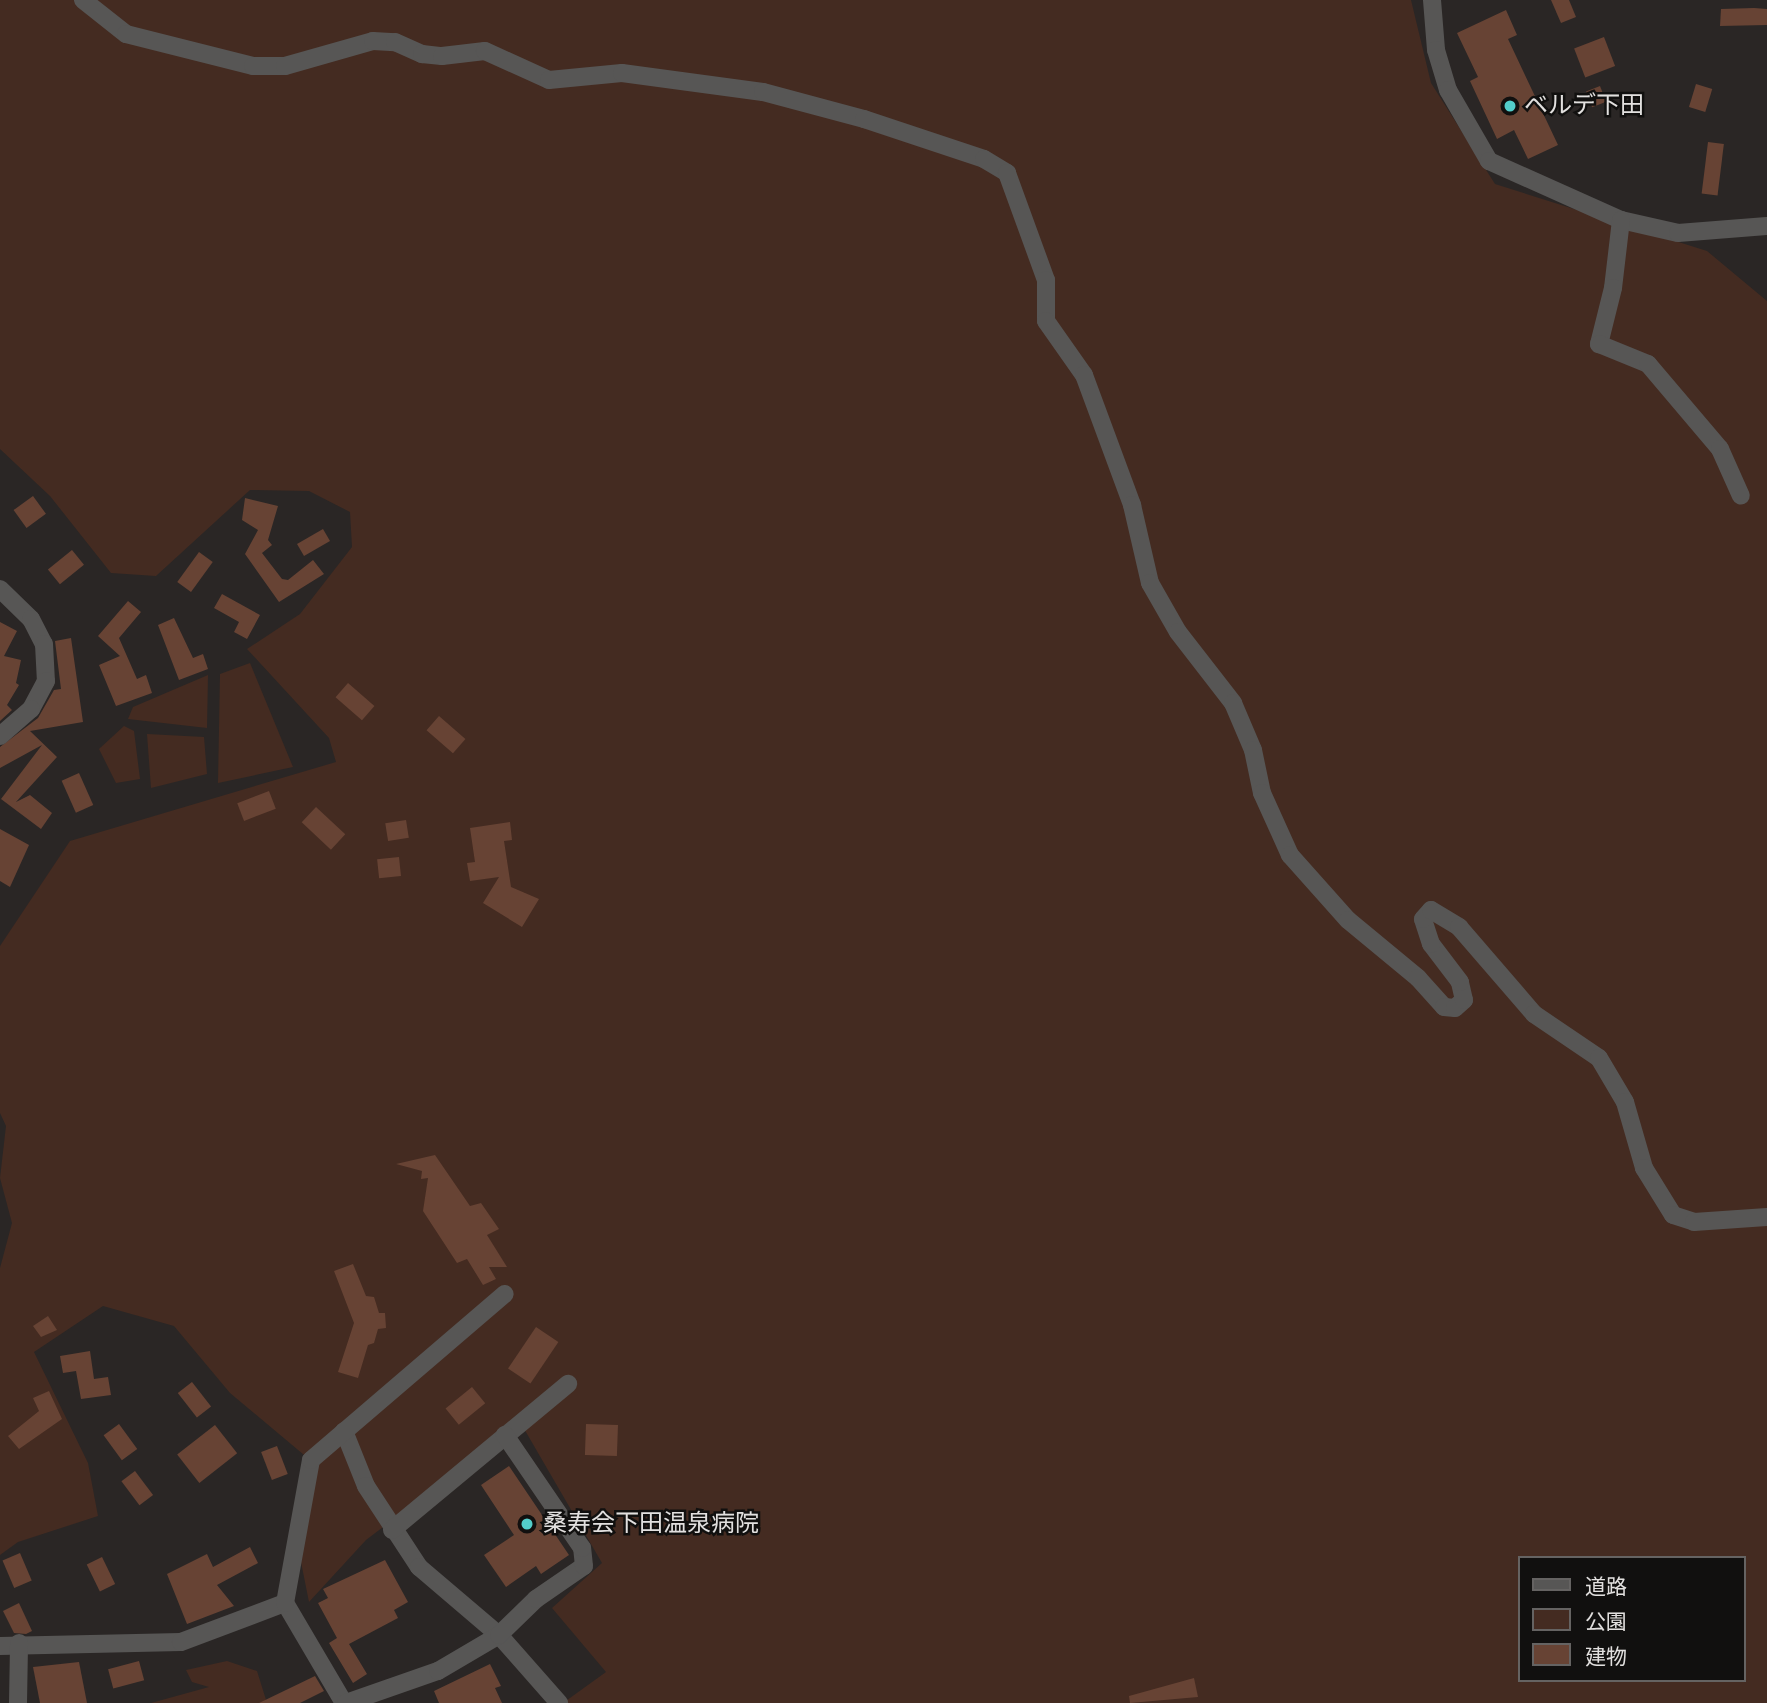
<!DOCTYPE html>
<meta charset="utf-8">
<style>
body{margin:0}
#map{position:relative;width:1767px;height:1703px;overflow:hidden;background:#2a2625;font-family:Signika,"Noto Sans JP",sans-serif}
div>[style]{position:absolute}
.green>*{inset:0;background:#442b21}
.building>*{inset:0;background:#674334;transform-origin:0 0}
.minor>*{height:18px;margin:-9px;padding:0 9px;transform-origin:9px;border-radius:9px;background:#575655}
.dots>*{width:19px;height:19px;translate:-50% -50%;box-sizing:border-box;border:4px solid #11100f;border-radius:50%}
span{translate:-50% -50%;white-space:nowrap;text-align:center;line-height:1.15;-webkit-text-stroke:5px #11100f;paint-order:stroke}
.poi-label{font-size:24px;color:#e2e0df}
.left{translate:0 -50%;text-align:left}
.legend{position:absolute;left:1518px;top:1556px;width:228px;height:126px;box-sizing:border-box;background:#11100f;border:2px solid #656362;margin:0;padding:9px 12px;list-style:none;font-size:21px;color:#e2e0df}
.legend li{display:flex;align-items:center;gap:14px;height:35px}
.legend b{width:35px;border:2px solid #656362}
</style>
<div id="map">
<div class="green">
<i style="clip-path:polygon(evenodd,0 0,1411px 0,1431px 83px,1495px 184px,1707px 251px,1767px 301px,1767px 1703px,563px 1703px,606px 1672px,552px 1608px,602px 1563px,523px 1427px,519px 1424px,366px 1540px,309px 1602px,299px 1552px,310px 1460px,230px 1393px,174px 1326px,103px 1306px,34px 1352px,88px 1463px,98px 1516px,18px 1542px,0 1555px,0 1268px,12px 1223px,0 1178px,6px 1126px,0 1113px,0 946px,70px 841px,336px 762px,329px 738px,247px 649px,300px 614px,352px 547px,350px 512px,309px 491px,250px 490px,156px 576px,111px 573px,50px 496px,0 449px,0 0,1520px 1558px,1744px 1558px,1744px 1680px,1520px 1680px,1520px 1558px)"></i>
<i style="clip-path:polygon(250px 663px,293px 767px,218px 783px,220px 674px)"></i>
<i style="clip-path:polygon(208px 675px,207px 728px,128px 719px,133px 707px)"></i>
<i style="clip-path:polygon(124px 726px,134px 731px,140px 779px,116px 783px,99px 749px)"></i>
<i style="clip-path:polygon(147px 734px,204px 737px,207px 774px,151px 788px)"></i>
<i style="clip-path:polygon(227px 1661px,257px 1671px,267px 1703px,151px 1703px,209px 1687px,192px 1682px,186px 1670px)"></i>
</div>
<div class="building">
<i style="clip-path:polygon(1551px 0,1569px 0,1576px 17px,1561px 23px)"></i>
<i style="clip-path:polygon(1754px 8px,1767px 9px,1767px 25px,1720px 26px,1721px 9px)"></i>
<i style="clip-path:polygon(1506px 10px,1517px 35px,1508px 39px,1558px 145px,1528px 159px,1514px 130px,1497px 139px,1470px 81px,1478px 77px,1457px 33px)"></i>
<i style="left:1604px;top:37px;width:31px;height:32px;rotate:69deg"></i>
<i style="left:1696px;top:84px;width:17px;height:24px;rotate:17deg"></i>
<i style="left:1600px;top:86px;width:17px;height:15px;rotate:69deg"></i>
<i style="left:1708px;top:142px;width:16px;height:52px;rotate:7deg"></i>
<i style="left:33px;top:496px;width:22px;height:24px;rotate:54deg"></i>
<i style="clip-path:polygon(245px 498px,278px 506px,268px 540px,272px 545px,262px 553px,282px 579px,288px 580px,313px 560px,324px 574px,279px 602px,245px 554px,258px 530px,242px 520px)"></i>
<i style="left:323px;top:529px;width:14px;height:30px;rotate:60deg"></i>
<i style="left:72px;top:550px;width:19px;height:31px;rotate:51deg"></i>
<i style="left:199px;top:552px;width:17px;height:37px;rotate:36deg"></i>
<i style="clip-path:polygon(222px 594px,260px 615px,247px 639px,234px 632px,239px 622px,214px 608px)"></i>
<i style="clip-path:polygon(128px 601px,141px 612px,119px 638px,137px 679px,146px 675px,152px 693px,116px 706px,99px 665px,120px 656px,98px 636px)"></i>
<i style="clip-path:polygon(174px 618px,193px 658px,203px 654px,208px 669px,179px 680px,158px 625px)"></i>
<i style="clip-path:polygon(0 622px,17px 631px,4px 656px,21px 660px,16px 683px,19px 685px,7px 705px,12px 710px,0 721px)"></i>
<i style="clip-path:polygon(71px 638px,83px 722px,30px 731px,57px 757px,16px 802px,30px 795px,52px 813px,41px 829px,1px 799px,42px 745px,0 768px,0 747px,38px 718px,54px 690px,61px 689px,55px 641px)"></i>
<i style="left:348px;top:683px;width:35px;height:19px;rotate:41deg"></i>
<i style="left:439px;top:716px;width:35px;height:19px;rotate:41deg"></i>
<i style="left:79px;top:773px;width:35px;height:19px;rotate:66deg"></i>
<i style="left:269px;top:791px;width:19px;height:34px;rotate:69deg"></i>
<i style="left:316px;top:807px;width:40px;height:21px;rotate:43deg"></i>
<i style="left:406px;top:820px;width:18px;height:21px;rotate:81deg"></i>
<i style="clip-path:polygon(510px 822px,512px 840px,504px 841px,511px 887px,539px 899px,522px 927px,483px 903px,499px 877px,470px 881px,467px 863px,475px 862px,470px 828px)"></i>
<i style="clip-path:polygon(0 829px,29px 845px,10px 887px,0 881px)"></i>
<i style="left:399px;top:857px;width:19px;height:22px;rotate:84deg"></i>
<i style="clip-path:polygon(435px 1155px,470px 1206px,481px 1203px,499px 1229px,487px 1235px,507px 1267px,489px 1267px,496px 1279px,483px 1285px,467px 1259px,457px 1263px,423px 1211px,428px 1178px,421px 1179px,422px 1171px,396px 1164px)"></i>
<i style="clip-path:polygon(353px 1264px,366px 1296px,374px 1297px,379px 1313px,385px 1313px,386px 1328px,378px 1329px,374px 1343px,368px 1345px,358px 1378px,338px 1372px,354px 1323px,334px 1271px)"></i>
<i style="clip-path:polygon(48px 1316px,57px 1330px,41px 1337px,33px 1326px)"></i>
<i style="left:536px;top:1327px;width:27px;height:50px;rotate:34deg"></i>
<i style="clip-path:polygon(90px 1351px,94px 1379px,108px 1377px,111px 1395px,81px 1399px,76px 1371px,63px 1373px,60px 1356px)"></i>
<i style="left:192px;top:1382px;width:31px;height:18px;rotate:52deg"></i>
<i style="left:472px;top:1387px;width:21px;height:34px;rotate:51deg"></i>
<i style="clip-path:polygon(49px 1391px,62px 1419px,19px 1449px,8px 1436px,39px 1411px,33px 1398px)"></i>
<i style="left:119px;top:1424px;width:31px;height:19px;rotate:54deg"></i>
<i style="left:586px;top:1424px;width:32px;height:31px;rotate:2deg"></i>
<i style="left:215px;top:1425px;width:36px;height:48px;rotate:52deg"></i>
<i style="left:277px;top:1446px;width:30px;height:17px;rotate:69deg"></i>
<i style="clip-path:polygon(509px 1466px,569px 1555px,541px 1574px,536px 1566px,506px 1587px,484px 1555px,514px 1535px,481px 1485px)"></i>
<i style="left:135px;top:1471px;width:30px;height:17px;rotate:53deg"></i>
<i style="clip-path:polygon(250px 1547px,258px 1563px,217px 1585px,234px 1606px,187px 1624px,167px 1574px,207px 1554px,213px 1567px)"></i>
<i style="left:20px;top:1553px;width:30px;height:19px;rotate:67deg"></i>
<i style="left:102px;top:1557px;width:30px;height:17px;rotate:64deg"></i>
<i style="clip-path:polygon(385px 1560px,408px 1602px,394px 1610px,398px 1618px,349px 1644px,367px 1674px,353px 1683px,329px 1643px,337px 1638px,318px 1603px,328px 1598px,323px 1589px)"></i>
<i style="clip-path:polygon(19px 1603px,32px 1631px,26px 1634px,14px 1633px,3px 1611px)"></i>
<i style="left:139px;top:1661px;width:20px;height:32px;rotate:75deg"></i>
<i style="clip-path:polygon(79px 1662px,87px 1703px,40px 1703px,33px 1667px)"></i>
<i style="clip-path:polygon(490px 1664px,501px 1686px,495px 1688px,502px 1703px,439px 1703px,434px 1691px)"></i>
<i style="clip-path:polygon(315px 1676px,324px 1691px,300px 1703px,259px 1703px)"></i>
<i style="clip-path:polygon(1194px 1678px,1198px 1697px,1130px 1703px,1129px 1696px)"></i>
</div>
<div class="minor">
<i style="left:83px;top:0;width:55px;rotate:38.3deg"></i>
<i style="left:126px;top:34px;width:131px;rotate:14.1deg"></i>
<i style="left:253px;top:66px;width:32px"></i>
<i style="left:285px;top:66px;width:91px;rotate:-15.9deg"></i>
<i style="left:373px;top:41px;width:22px;rotate:3deg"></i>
<i style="left:395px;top:42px;width:30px;rotate:24deg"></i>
<i style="left:422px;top:54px;width:20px;rotate:6deg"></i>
<i style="left:442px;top:56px;width:43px;rotate:-6.6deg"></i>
<i style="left:485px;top:51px;width:70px;rotate:24.4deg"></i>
<i style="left:549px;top:80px;width:73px;rotate:-5.5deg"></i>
<i style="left:622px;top:73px;width:142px;rotate:7.7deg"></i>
<i style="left:763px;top:92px;width:105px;rotate:15deg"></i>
<i style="left:864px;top:119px;width:126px;rotate:18.4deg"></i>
<i style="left:984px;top:159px;width:27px;rotate:31deg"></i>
<i style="left:1007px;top:173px;width:114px;rotate:70deg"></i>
<i style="left:1046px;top:280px;width:41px;rotate:90deg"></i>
<i style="left:1046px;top:321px;width:66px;rotate:54.9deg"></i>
<i style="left:1084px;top:375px;width:139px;rotate:69.7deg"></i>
<i style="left:1132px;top:505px;width:80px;rotate:77deg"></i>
<i style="left:1150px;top:583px;width:56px;rotate:60.3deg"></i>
<i style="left:1178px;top:632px;width:90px;rotate:52.2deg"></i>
<i style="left:1233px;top:703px;width:51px;rotate:66.9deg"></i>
<i style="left:1253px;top:750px;width:44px;rotate:78.2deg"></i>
<i style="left:1262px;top:793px;width:68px;rotate:65.7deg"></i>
<i style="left:1290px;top:855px;width:87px;rotate:48.3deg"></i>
<i style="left:1348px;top:920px;width:91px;rotate:39.6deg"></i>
<i style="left:1418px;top:978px;width:39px;rotate:48deg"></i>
<i style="left:1444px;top:1007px;width:11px;rotate:5deg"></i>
<i style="left:1455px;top:1008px;width:12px;rotate:-42deg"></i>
<i style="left:1464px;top:1000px;width:18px;rotate:-103deg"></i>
<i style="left:1460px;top:982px;width:48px;rotate:-127.3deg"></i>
<i style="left:1431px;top:944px;width:26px;rotate:-108deg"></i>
<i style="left:1423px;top:919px;width:12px;rotate:-48deg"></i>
<i style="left:1431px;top:910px;width:33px;rotate:31deg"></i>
<i style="left:1459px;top:927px;width:115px;rotate:49.2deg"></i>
<i style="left:1534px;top:1014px;width:78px;rotate:34.1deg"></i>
<i style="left:1599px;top:1058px;width:51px;rotate:59.4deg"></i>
<i style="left:1625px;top:1102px;width:69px;rotate:73.9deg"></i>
<i style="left:1644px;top:1168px;width:55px;rotate:58.3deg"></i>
<i style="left:1673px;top:1215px;width:22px;rotate:18deg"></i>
<i style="left:1694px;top:1222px;width:73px;rotate:-3.9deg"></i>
<i style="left:1432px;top:0;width:50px;rotate:85.4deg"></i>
<i style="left:1436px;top:50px;width:42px;rotate:73.3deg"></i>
<i style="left:1448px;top:90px;width:82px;rotate:60deg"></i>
<i style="left:1489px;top:161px;width:145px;rotate:24.1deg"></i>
<i style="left:1621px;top:220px;width:58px;rotate:12.8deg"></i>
<i style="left:1678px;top:233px;width:89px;rotate:-4.5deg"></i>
<i style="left:1621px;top:220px;width:68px;rotate:96.7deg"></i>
<i style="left:1613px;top:288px;width:58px;rotate:104deg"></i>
<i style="left:1599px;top:344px;width:53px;rotate:22.2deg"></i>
<i style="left:1648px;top:364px;width:111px;rotate:49.7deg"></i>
<i style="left:1720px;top:449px;width:51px;rotate:65.9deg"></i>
<i style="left:0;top:589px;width:43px;rotate:44.1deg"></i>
<i style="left:31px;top:619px;width:28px;rotate:63deg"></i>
<i style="left:44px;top:644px;width:37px;rotate:87deg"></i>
<i style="left:46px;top:681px;width:32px;rotate:118deg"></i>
<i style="left:31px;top:709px;width:41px;rotate:138.9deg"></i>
<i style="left:344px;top:1431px;width:59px;rotate:68.2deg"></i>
<i style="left:366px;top:1486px;width:97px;rotate:56.8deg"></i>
<i style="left:419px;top:1567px;width:105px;rotate:40.4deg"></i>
<i style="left:499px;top:1635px;width:91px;rotate:48.6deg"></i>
<i style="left:392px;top:1530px;width:229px;rotate:-39.7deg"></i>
<i style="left:0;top:1646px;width:181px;rotate:-1.3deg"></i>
<i style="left:181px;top:1642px;width:111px;rotate:-20.6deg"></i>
<i style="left:18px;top:1703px;width:60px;rotate:-89deg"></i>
<i style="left:344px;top:1703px;width:116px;rotate:-120.5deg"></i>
<i style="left:285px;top:1603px;width:145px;rotate:-79.7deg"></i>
<i style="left:311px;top:1460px;width:255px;rotate:-40.6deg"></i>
<i style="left:346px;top:1703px;width:97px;rotate:-19.2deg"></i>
<i style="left:438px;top:1671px;width:71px;rotate:-30.5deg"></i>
<i style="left:499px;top:1635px;width:52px;rotate:-44.2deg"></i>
<i style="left:536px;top:1599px;width:58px;rotate:-34.5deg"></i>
<i style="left:584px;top:1566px;width:18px;rotate:-96deg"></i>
<i style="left:582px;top:1548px;width:137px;rotate:-124.3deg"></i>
</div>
<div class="dots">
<i style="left:1510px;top:106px;background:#53cdca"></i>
<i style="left:527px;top:1524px;background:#53cdca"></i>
</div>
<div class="poi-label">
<span class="left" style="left:1524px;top:106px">ベルデ下田</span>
<span class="left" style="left:543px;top:1524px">桑寿会下田温泉病院</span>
</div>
<ul class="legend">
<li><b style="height:9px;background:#575655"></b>道路</li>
<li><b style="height:19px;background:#442b21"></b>公園</li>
<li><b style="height:19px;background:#674334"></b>建物</li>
</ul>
</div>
